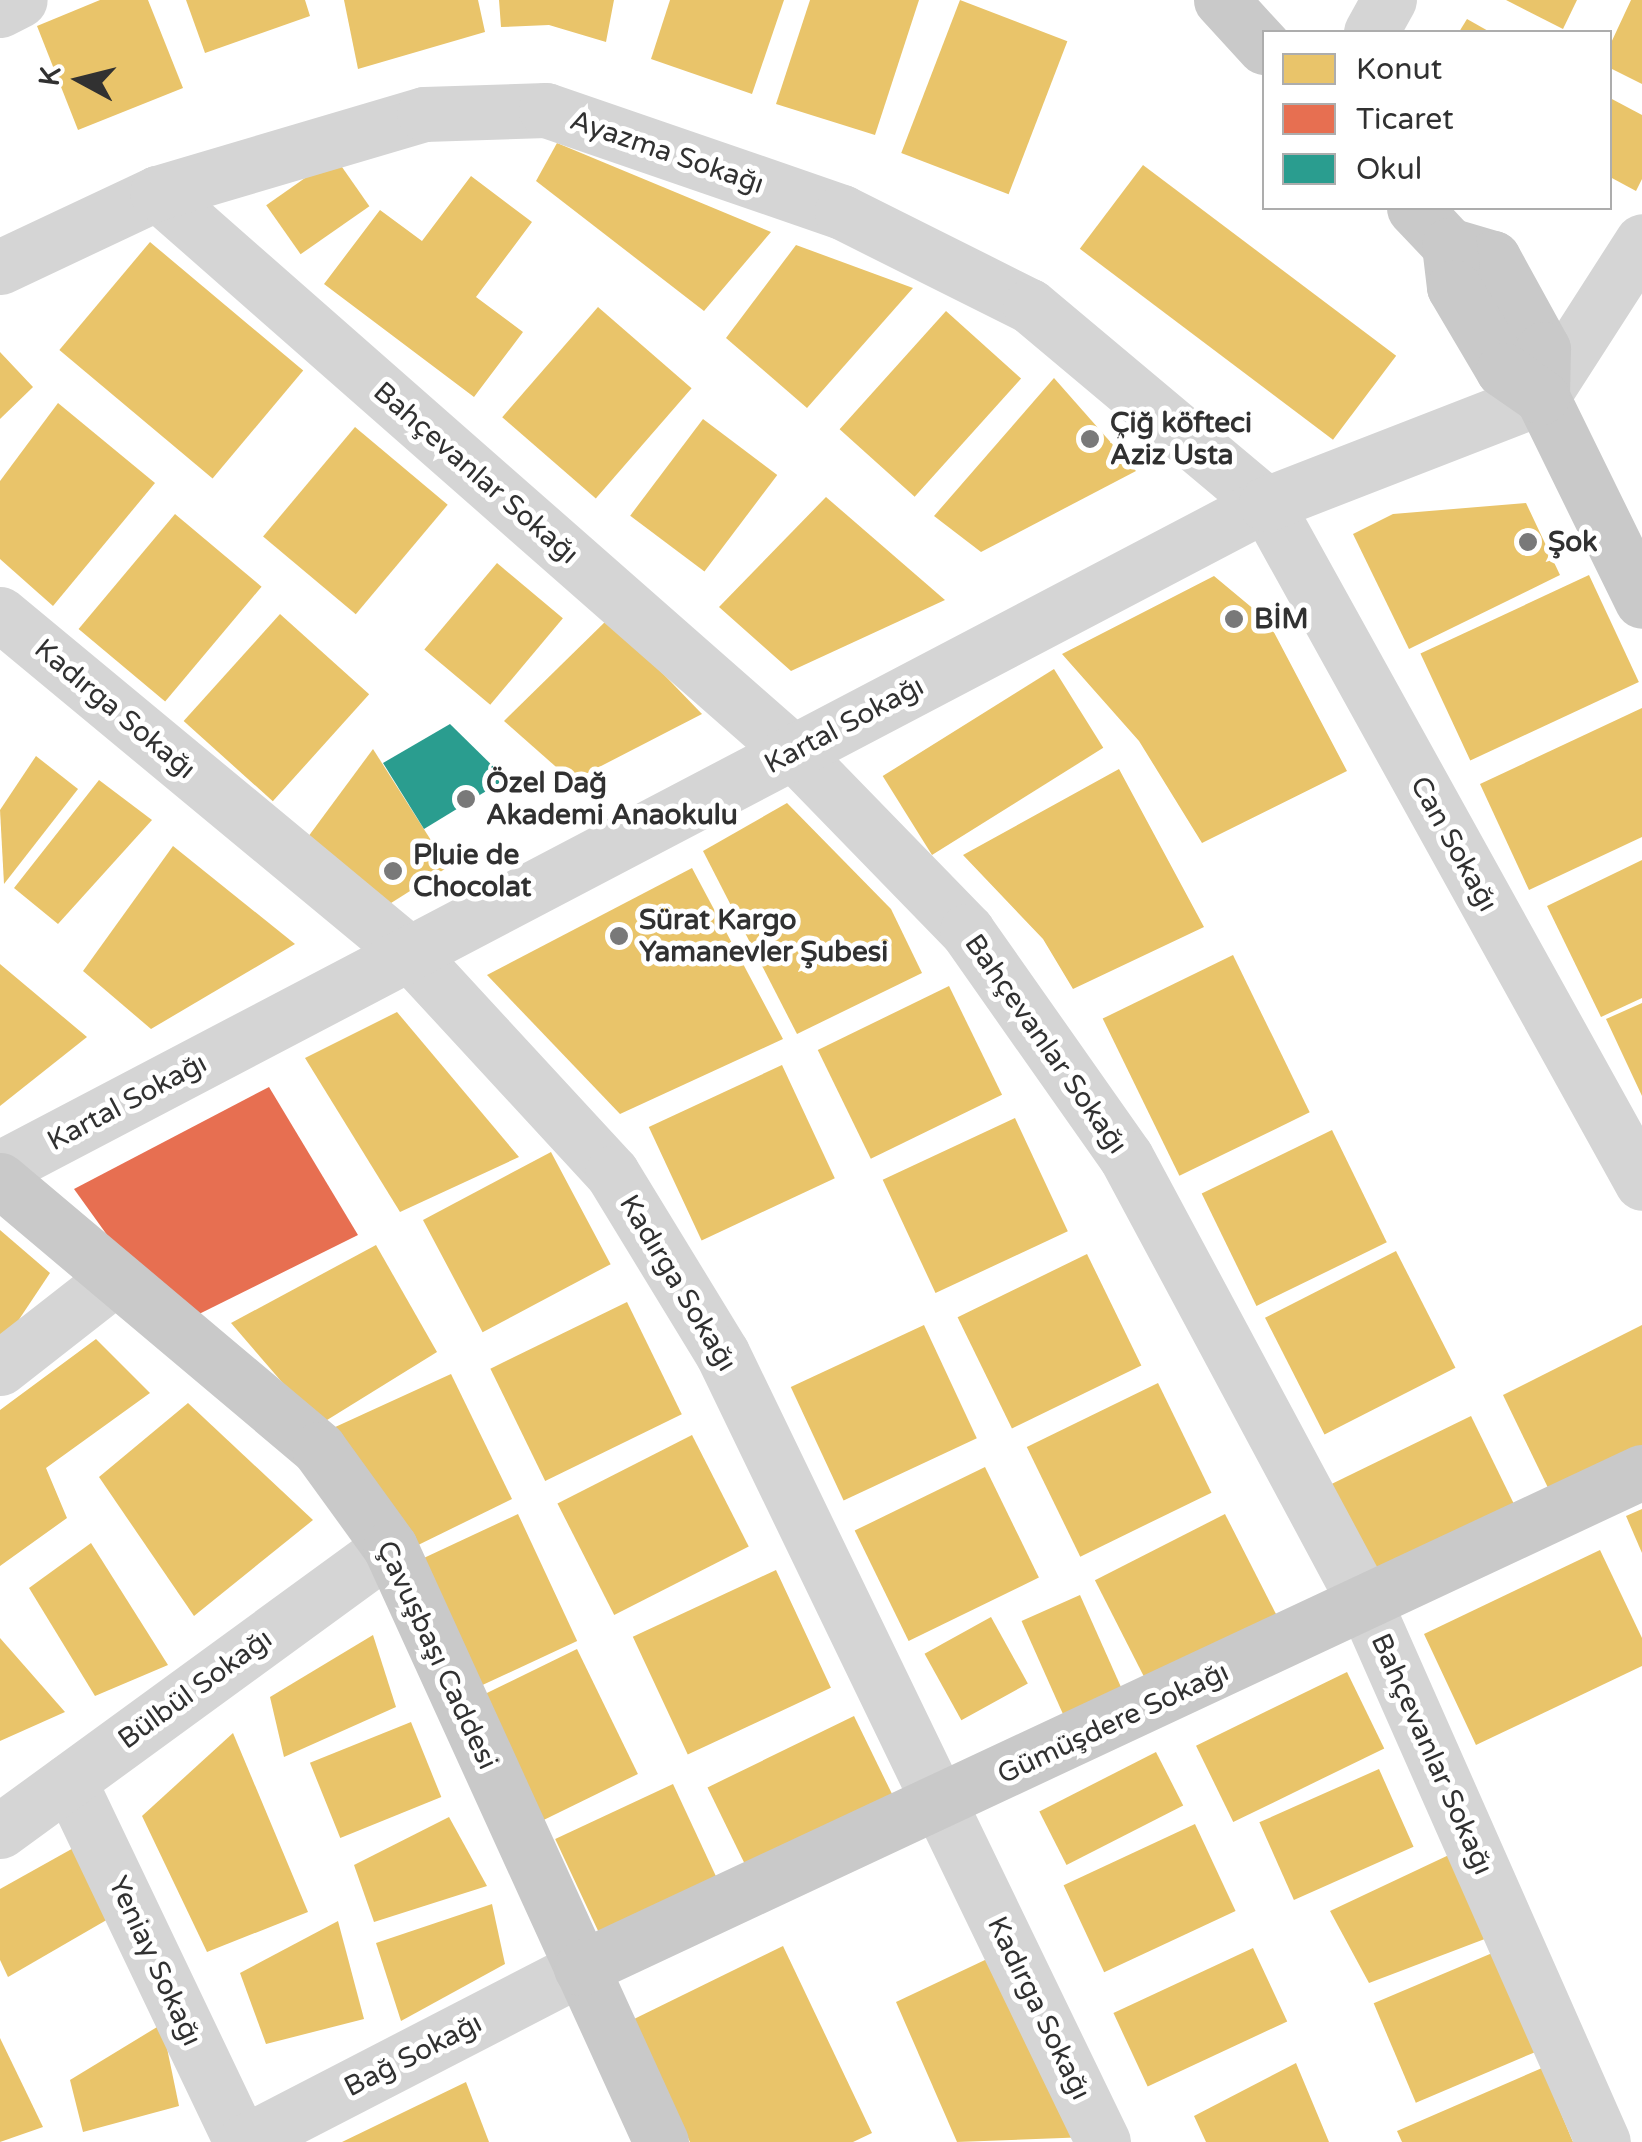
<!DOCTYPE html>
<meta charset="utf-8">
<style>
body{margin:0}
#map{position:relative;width:1642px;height:2142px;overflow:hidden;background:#fff;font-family:"Varela Round",sans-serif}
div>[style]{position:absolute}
.homes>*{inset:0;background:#e9c46a;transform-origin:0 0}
.shops>*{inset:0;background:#e76f51}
.schools>*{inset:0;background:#2a9d8f}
.minor>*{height:55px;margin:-27.5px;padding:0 27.5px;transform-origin:27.5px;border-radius:27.5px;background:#d5d5d5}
.major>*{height:55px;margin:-27.5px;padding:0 27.5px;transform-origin:27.5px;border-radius:27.5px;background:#c9c9c9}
.dots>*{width:28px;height:28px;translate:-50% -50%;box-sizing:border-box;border:5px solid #fff;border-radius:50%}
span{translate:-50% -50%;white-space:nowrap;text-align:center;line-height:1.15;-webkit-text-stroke:10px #fff;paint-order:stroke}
.street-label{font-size:28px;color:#313131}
.poi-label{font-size:28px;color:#313131;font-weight:700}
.left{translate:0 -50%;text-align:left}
.legend{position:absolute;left:1262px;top:30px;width:350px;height:180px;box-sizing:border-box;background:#fff;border:2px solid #adadad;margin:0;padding:12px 18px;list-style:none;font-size:30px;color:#313131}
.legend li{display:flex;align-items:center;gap:20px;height:50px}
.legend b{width:50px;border:2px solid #adadad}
.north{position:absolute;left:30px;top:30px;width:100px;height:100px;-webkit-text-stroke:8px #fff;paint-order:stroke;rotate:277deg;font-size:28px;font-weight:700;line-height:40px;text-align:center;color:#313131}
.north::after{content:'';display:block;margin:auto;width:35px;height:45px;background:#313131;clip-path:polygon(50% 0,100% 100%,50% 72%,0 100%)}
</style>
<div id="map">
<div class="homes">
<i style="clip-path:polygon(100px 0,148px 0,183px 88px,78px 130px,37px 26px)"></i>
<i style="clip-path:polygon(186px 0,305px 0,310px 16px,205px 53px)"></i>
<i style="clip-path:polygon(344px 0,478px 0,485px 32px,358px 69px)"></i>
<i style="clip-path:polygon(499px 0,614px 0,606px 42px,549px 25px,501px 27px)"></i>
<i style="clip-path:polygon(670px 0,784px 0,752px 94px,651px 59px)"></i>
<i style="clip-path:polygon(810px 0,919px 0,875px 135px,776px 104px)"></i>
<i style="left:960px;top:0;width:115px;height:164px;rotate:21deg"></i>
<i style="clip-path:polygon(1506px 0,1577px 0,1563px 29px)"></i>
<i style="clip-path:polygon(1631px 0,1642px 0,1642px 84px,1610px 68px,1610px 45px)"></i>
<i style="clip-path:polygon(1467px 19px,1490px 32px,1459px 32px)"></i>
<i style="clip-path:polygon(1610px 98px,1642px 115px,1642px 179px,1636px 191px,1610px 177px)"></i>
<i style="clip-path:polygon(557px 143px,771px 232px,704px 311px,536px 181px)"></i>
<i style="left:335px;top:157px;width:60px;height:84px;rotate:55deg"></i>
<i style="left:1143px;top:165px;width:317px;height:105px;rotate:37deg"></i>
<i style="clip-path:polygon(471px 176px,532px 222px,476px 297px,523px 332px,474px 397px,324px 284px,380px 210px,422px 241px)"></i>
<i style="left:150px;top:242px;width:200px;height:141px;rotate:40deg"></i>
<i style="clip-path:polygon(796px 245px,913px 288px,807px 408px,726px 338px)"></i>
<i style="left:598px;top:307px;width:124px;height:146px;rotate:41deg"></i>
<i style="left:946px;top:311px;width:101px;height:159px;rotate:42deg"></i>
<i style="clip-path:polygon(0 352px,33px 387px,0 419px)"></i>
<i style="clip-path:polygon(1054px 378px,1136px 471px,981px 552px,934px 516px)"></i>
<i style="clip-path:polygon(58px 403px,155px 483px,53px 606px,0 559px,0 481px)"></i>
<i style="left:703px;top:419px;width:93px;height:121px;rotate:37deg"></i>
<i style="left:355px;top:427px;width:121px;height:143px;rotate:40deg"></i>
<i style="clip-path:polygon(826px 497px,945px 600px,791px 671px,719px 607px)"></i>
<i style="clip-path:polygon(1526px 503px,1560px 575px,1409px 649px,1353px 534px,1393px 514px)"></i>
<i style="left:175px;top:514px;width:113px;height:150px;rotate:40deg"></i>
<i style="left:497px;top:563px;width:86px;height:113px;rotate:40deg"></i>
<i style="left:1589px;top:575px;width:118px;height:186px;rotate:65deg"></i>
<i style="clip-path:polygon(1214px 576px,1268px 621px,1347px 771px,1202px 843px,1139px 741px,1062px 654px)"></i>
<i style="left:280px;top:614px;width:120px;height:144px;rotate:42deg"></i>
<i style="clip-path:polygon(609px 618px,702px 714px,572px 781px,504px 721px)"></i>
<i style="left:1054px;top:669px;width:93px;height:202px;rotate:58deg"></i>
<i style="clip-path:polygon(1642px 708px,1642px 837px,1529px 890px,1480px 784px)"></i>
<i style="clip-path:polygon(373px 749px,448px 867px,380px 910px,305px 841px)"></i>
<i style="clip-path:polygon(36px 756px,78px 789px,4px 884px,0 810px)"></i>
<i style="clip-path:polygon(1119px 769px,1204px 927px,1073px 989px,1043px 939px,963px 855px)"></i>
<i style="clip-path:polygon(99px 780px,152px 820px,58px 924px,14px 888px)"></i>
<i style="clip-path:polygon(787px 803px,891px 909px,922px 973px,797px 1034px,703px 851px)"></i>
<i style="clip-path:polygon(173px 846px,295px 944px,151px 1029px,83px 971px)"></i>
<i style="clip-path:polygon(1642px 860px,1642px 998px,1601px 1017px,1547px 906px)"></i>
<i style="clip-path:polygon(692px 868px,783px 1039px,620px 1114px,487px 975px)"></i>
<i style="left:1233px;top:955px;width:175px;height:145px;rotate:64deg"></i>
<i style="clip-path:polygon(0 964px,87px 1037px,0 1106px)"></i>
<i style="left:949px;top:986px;width:121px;height:146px;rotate:64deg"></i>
<i style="clip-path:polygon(1642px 1003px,1642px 1096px,1606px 1019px)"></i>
<i style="clip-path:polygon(397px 1012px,519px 1157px,400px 1212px,305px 1058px)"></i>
<i style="left:782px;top:1065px;width:125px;height:147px;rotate:65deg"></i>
<i style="left:1015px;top:1118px;width:125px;height:146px;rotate:65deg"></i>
<i style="left:1332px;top:1130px;width:125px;height:145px;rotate:64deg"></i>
<i style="left:551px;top:1152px;width:127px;height:145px;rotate:62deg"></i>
<i style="clip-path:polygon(0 1230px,50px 1273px,0 1348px)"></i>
<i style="clip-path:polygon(376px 1245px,437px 1352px,319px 1425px,231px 1323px)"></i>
<i style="left:1396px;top:1251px;width:131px;height:147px;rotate:63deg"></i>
<i style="left:1087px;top:1254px;width:124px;height:144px;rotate:64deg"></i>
<i style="left:627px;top:1302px;width:125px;height:152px;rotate:64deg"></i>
<i style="left:924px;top:1325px;width:125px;height:147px;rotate:65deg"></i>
<i style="clip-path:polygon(1642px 1325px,1642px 1449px,1551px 1494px,1503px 1395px)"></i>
<i style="clip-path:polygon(96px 1339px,150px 1393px,46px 1468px,67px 1518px,0 1566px,0 1410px)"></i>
<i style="clip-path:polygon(451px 1374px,512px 1499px,410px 1549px,333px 1428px)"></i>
<i style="left:1158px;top:1383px;width:122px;height:146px;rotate:64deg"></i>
<i style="clip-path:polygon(188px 1403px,313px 1520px,194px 1616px,99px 1477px)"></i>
<i style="left:1471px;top:1416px;width:110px;height:162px;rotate:64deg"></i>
<i style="left:692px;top:1435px;width:125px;height:151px;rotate:63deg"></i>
<i style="left:985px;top:1467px;width:123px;height:145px;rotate:64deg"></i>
<i style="clip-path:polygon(1642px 1509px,1642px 1553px,1626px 1516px)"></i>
<i style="left:518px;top:1514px;width:140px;height:114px;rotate:65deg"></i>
<i style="left:1225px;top:1514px;width:123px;height:146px;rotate:63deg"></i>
<i style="clip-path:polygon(91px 1543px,168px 1665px,95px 1696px,29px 1588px)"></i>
<i style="clip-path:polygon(1600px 1550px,1642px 1638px,1642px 1666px,1476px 1745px,1424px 1634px)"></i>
<i style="left:776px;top:1570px;width:130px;height:158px;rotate:65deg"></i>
<i style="left:1080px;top:1595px;width:115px;height:64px;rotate:66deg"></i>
<i style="left:991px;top:1617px;width:76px;height:76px;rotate:61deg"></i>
<i style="clip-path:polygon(373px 1635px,396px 1707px,284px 1757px,270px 1697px)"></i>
<i style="clip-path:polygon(0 1638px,65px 1712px,0 1741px)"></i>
<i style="left:577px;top:1649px;width:139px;height:114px;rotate:64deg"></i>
<i style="left:1347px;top:1672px;width:85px;height:168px;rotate:64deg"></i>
<i style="left:854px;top:1716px;width:96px;height:163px;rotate:64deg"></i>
<i style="left:411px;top:1722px;width:81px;height:109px;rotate:68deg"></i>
<i style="clip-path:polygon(233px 1733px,308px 1912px,207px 1952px,142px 1816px)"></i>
<i style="left:1156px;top:1752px;width:60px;height:131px;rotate:63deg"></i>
<i style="left:1379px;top:1769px;width:85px;height:131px;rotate:66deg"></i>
<i style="left:673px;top:1784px;width:116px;height:130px;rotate:65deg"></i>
<i style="clip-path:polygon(449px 1817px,487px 1886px,374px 1922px,354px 1865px)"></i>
<i style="left:1195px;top:1824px;width:96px;height:145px;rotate:65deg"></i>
<i style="clip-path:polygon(77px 1846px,110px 1918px,8px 1977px,0 1960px,0 1889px)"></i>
<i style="clip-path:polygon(1451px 1854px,1490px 1937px,1369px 1983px,1330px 1911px)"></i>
<i style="clip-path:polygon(492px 1904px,505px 1964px,401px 2021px,376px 1943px)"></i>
<i style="clip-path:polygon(338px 1921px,364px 2019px,266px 2044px,240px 1973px)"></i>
<i style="clip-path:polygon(783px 1946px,872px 2133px,853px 2142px,690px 2142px,632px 2020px)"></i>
<i style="left:1253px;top:1948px;width:81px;height:154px;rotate:65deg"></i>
<i style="clip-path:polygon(1004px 1951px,1089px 2137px,957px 2142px,896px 2002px)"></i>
<i style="left:1497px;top:1951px;width:108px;height:134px;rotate:67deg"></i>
<i style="clip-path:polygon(162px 2024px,179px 2106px,83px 2132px,70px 2080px)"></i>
<i style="clip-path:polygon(0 2038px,43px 2127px,0 2142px)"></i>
<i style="clip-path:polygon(1296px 2063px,1329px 2142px,1206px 2142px,1194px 2116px)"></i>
<i style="clip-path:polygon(1542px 2068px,1573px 2142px,1402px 2142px,1397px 2131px)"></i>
<i style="clip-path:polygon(466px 2082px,489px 2142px,342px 2142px)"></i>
</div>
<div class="shops">
<i style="clip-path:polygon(269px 1087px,358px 1235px,193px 1317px,120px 1253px,74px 1189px)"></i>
</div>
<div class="schools">
<i style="clip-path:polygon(450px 724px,506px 779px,424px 829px,383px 763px)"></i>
</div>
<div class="minor">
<i style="left:0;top:10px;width:22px;rotate:-27deg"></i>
<i style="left:1371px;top:32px;width:37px;rotate:-61deg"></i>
<i style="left:157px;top:193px;width:847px;rotate:41.31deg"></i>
<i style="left:793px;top:752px;width:250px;rotate:45.8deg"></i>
<i style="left:967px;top:931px;width:276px;rotate:54.9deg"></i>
<i style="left:1126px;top:1157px;width:506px;rotate:61.81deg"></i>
<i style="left:1365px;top:1603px;width:589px;rotate:66.18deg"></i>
<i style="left:0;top:267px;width:174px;rotate:-25.2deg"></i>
<i style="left:157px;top:193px;width:278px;rotate:-16.5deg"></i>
<i style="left:424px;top:114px;width:122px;rotate:-1.9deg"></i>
<i style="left:546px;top:110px;width:313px;rotate:19deg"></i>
<i style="left:842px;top:212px;width:210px;rotate:26.6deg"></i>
<i style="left:1030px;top:306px;width:308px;rotate:40deg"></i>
<i style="left:1266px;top:504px;width:776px;rotate:61.02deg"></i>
<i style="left:0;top:614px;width:531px;rotate:39.65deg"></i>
<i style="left:409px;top:953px;width:299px;rotate:47.3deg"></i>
<i style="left:612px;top:1173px;width:211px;rotate:58.6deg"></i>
<i style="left:722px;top:1353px;width:876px;rotate:64.22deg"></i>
<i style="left:0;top:1168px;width:1430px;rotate:-27.68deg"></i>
<i style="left:1266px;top:504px;width:296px;rotate:-21.2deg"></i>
<i style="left:1542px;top:397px;width:185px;rotate:-57.3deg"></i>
<i style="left:0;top:1368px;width:146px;rotate:-38deg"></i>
<i style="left:69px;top:1781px;width:400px;rotate:64.5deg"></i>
<i style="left:0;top:1831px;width:482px;rotate:-36.1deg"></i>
<i style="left:244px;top:2142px;width:379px;rotate:-27.3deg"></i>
</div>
<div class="major">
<i style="left:1221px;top:0;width:64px;rotate:47.5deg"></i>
<i style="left:1414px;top:208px;width:51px;rotate:46.6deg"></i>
<i style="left:1449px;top:245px;width:46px;rotate:16.5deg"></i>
<i style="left:1493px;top:258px;width:104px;rotate:61.2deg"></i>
<i style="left:1543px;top:349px;width:48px;rotate:91.2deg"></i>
<i style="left:1542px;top:397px;width:227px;rotate:63.9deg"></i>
<i style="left:1449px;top:245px;width:42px;rotate:83.2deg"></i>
<i style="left:1454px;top:287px;width:96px;rotate:59.4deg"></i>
<i style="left:1503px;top:370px;width:47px;rotate:34.7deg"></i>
<i style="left:0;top:1180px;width:417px;rotate:40.1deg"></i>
<i style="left:319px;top:1449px;width:121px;rotate:54.1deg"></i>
<i style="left:390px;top:1547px;width:654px;rotate:65.51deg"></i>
<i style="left:581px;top:1968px;width:1171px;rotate:-25.06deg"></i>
</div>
<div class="dots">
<i style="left:1090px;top:439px;background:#797979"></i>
<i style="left:1528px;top:542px;background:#797979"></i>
<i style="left:1234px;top:619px;background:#797979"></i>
<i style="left:466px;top:799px;background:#797979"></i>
<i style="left:393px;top:871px;background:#797979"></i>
<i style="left:619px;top:936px;background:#797979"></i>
</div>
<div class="street-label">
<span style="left:667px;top:152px;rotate:19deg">Ayazma Sokağı</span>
<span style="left:476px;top:473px;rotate:41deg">Bahçevanlar Sokağı</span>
<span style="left:115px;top:709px;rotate:40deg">Kadırga Sokağı</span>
<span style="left:844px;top:725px;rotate:-28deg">Kartal Sokağı</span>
<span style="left:1454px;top:844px;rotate:61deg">Can Sokağı</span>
<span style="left:1046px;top:1044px;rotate:55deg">Bahçevanlar Sokağı</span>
<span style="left:127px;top:1102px;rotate:-28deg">Kartal Sokağı</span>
<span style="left:678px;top:1283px;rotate:59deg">Kadırga Sokağı</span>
<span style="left:437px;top:1655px;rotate:65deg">Çavuşbaşı Caddesi</span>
<span style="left:195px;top:1689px;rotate:-36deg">Bülbül Sokağı</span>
<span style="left:1113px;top:1723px;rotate:-25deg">Gümüşdere Sokağı</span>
<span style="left:1432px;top:1754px;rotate:66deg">Bahçevanlar Sokağı</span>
<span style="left:155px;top:1961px;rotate:65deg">Yeniay Sokağı</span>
<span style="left:1039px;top:2008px;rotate:64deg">Kadırga Sokağı</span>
<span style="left:413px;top:2055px;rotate:-27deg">Bağ Sokağı</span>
</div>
<div class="poi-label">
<span class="left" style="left:1110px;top:439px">Çiğ köfteci<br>Aziz Usta</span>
<span class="left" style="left:1548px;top:542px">Şok</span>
<span class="left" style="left:1254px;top:619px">BİM</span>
<span class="left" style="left:486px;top:799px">Özel Dağ<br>Akademi Anaokulu</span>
<span class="left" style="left:413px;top:871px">Pluie de<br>Chocolat</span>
<span class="left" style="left:639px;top:936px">Sürat Kargo<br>Yamanevler Şubesi</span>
</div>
<ul class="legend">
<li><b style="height:28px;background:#e9c46a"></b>Konut</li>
<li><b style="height:28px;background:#e76f51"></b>Ticaret</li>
<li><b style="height:28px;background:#2a9d8f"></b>Okul</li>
</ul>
<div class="north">K</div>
</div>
